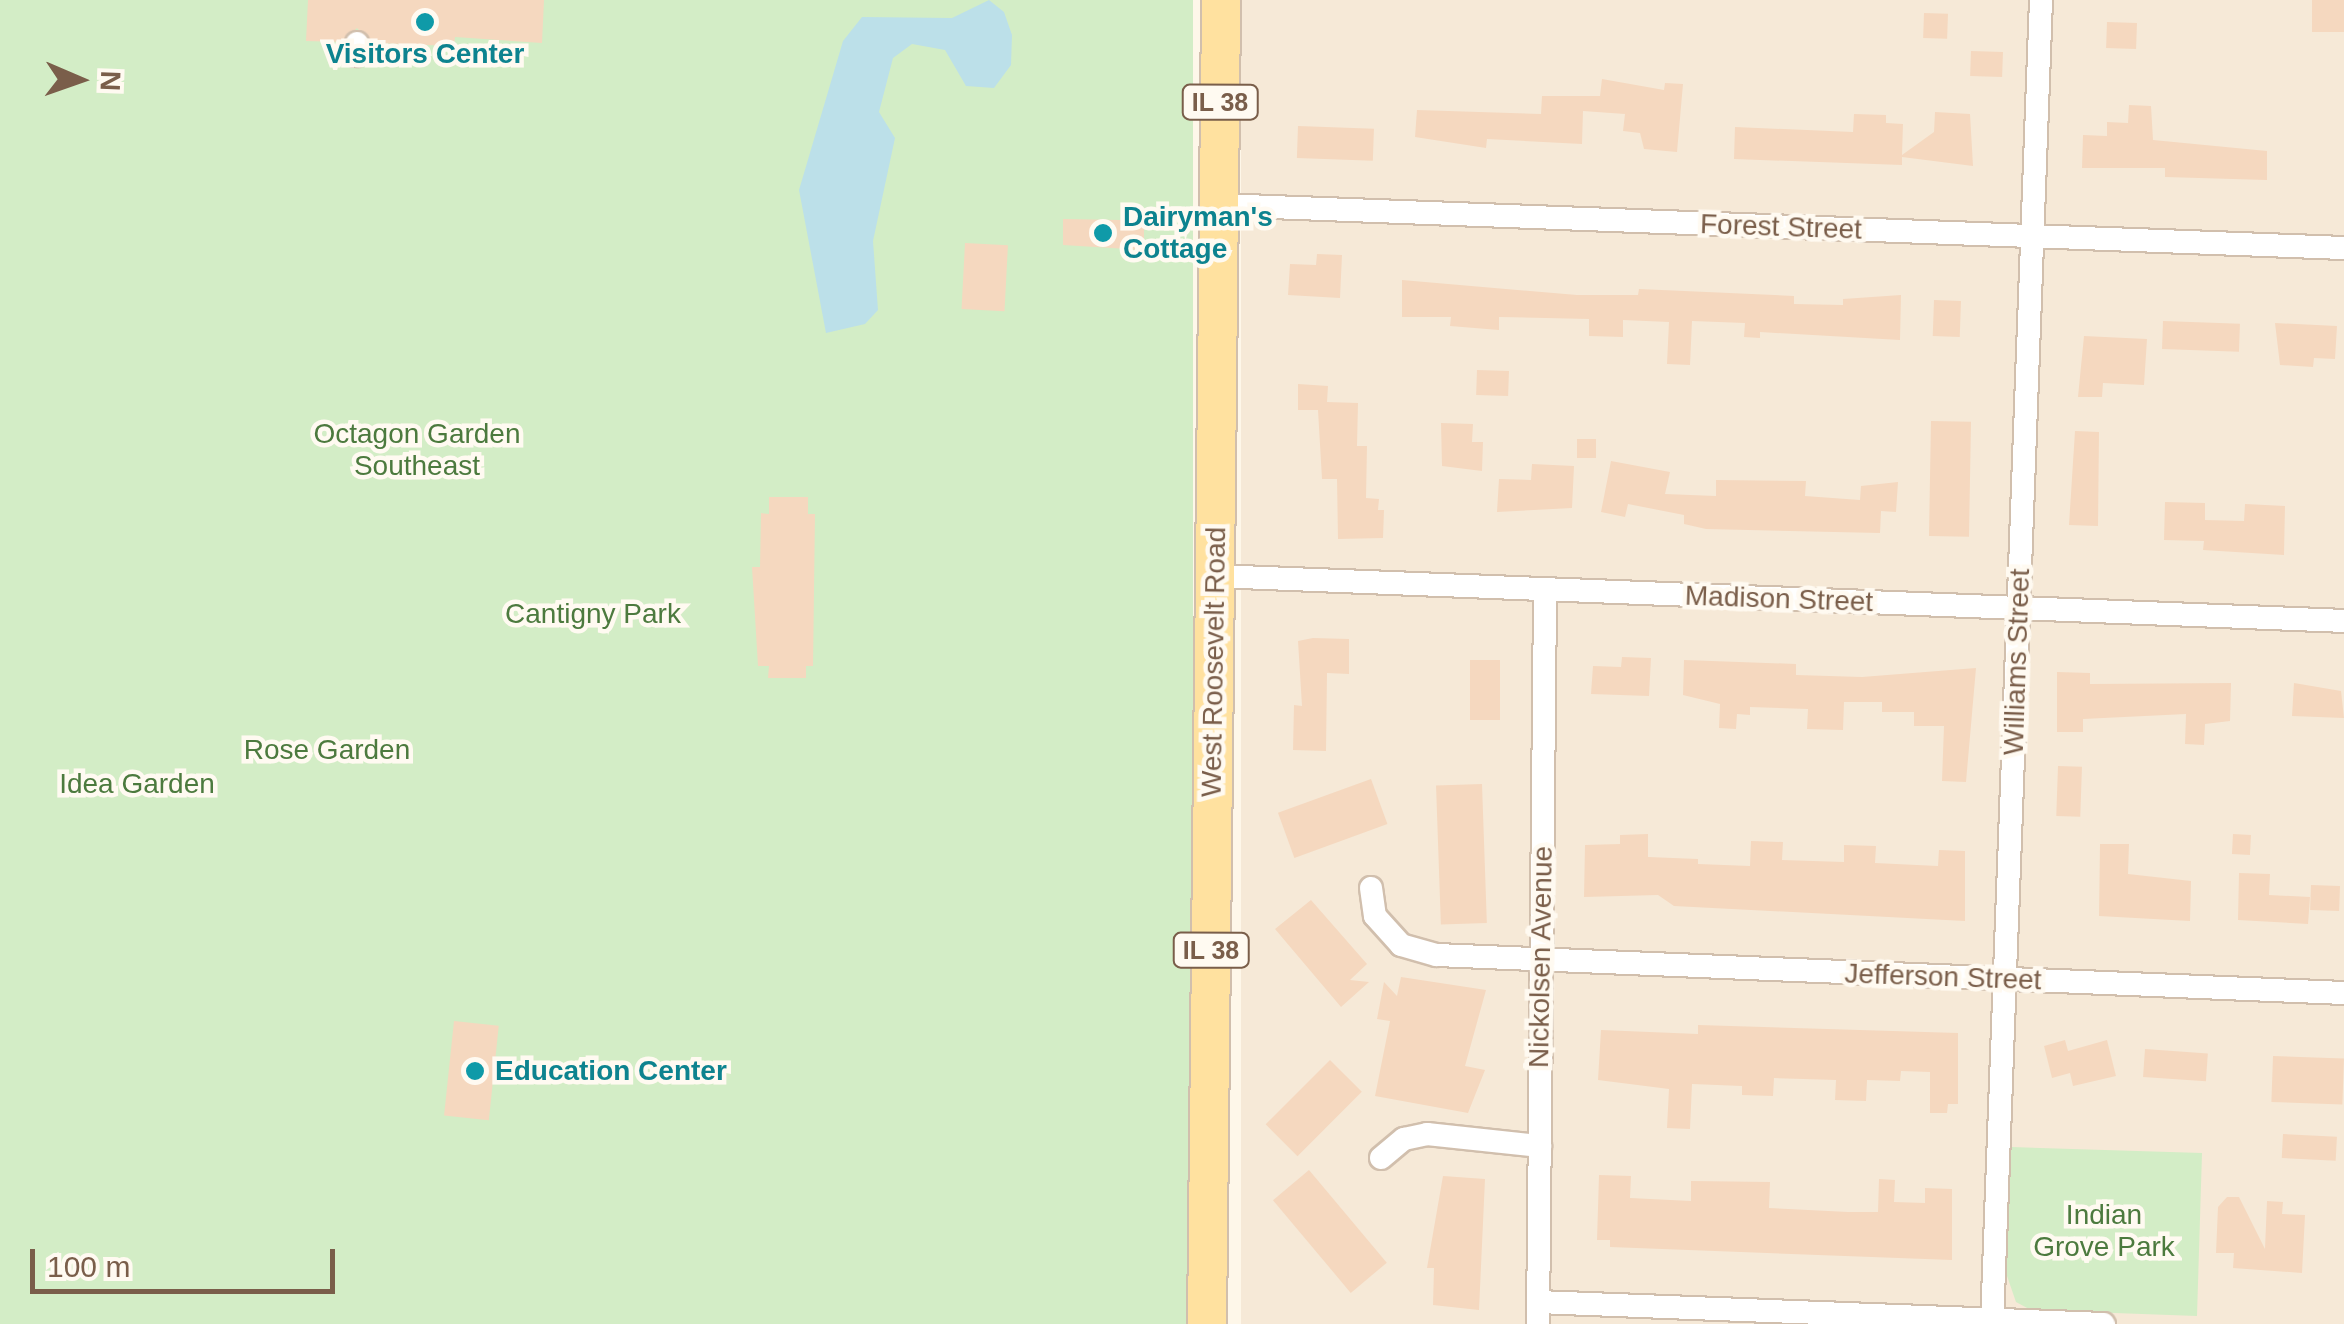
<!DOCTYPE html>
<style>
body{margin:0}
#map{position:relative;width:2344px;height:1324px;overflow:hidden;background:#fef7e9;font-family:Arial,sans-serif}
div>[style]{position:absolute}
.residential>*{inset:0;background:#f6e9d7;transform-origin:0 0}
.green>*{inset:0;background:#d3edc6;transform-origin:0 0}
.water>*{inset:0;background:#bce0e9}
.building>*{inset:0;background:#f5d8bf;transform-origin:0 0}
.roads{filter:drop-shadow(2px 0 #d1bfad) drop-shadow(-2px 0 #d1bfad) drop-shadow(0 2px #d1bfad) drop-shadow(0 -2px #d1bfad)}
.street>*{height:22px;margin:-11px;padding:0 11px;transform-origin:11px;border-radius:11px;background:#fff}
.primary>*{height:38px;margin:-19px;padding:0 19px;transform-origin:19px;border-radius:19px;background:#ffe19f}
.dots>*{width:28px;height:28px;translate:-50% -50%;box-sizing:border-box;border:5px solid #fffaf1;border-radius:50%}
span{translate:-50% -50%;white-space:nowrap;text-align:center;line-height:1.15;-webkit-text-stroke:9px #fffaf1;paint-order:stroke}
.shield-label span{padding:2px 8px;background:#fffaf1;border:2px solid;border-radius:8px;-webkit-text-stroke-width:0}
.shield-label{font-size:25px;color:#7a5e4a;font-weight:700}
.culture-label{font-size:28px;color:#0d838f;font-weight:700}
.left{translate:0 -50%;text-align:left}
.street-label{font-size:28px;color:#7a5e4a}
.park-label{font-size:28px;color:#4c7a3e}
.north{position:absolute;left:30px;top:30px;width:100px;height:100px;-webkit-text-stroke:8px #fffaf1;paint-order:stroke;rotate:92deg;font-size:28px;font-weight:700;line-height:40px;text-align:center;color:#7a5e4a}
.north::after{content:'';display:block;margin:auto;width:35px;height:45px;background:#7a5e4a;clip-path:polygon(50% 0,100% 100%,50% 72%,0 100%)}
.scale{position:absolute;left:30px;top:1249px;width:305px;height:45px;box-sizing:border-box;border:5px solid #7a5e4a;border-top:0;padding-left:12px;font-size:30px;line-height:35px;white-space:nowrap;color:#7a5e4a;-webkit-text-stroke:8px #fffaf1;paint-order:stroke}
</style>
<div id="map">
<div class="residential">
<i style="left:1241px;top:0;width:1103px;height:1324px"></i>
</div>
<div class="green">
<i style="left:0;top:0;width:1193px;height:1324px"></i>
<i style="clip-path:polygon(2011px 1147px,2202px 1153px,2197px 1316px,2031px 1310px,2016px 1302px,2006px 1273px)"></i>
</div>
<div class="water">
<i style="clip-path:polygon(989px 0,1004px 12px,1012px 35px,1011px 65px,994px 88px,966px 86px,945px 50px,912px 44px,893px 58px,879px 112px,895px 138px,873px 241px,878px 310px,865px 324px,826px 333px,799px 190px,843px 41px,862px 17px,952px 18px)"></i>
</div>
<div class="building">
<i style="clip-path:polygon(308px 0,544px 0,542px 43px,455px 37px,454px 46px,372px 43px,357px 28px,342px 42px,306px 41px)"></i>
<i style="left:2312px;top:0;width:32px;height:32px"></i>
<i style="left:1924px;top:13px;width:24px;height:25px;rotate:2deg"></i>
<i style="left:2107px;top:22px;width:30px;height:26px;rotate:2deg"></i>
<i style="left:1971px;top:51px;width:32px;height:25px;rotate:2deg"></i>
<i style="clip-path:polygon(1602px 79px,1664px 90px,1665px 83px,1683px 84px,1677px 152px,1644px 149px,1640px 133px,1623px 131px,1625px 114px,1583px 111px,1582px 144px,1487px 139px,1486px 148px,1415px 137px,1417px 110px,1541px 114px,1542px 96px,1600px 96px)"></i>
<i style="clip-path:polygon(2129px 105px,2151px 106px,2153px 140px,2267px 151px,2267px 180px,2165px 177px,2165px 168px,2082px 168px,2083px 135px,2107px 136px,2107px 122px,2128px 123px)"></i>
<i style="clip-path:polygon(1935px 112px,1970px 114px,1973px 166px,1902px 157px,1902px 165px,1734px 159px,1735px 127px,1853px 132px,1854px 114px,1886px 115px,1886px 123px,1903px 124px,1902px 155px,1934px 132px)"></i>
<i style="left:1298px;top:126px;width:76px;height:32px;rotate:2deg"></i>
<i style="clip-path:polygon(1121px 215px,1144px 215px,1144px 250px,1063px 245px,1063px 219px,1121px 220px)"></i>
<i style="left:965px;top:243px;width:43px;height:66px;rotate:3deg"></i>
<i style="clip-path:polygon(1317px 254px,1342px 255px,1340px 298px,1288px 295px,1290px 264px,1316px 265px)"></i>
<i style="clip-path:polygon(1402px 280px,1577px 295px,1638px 295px,1639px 289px,1794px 296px,1794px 304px,1843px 305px,1843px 299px,1901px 295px,1900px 340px,1760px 332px,1760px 338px,1744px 337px,1745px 323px,1692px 321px,1690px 365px,1667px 364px,1669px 322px,1623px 320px,1623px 337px,1589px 336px,1589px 319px,1499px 317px,1499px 330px,1450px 326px,1451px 317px,1402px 317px)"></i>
<i style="left:1934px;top:300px;width:27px;height:36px;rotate:2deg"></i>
<i style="left:2163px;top:321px;width:77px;height:28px;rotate:2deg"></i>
<i style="clip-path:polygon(2275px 323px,2337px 326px,2335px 359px,2314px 358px,2313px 367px,2280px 365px)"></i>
<i style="clip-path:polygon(2084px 336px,2147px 339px,2144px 385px,2103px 383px,2102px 397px,2078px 397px)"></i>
<i style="left:1477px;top:370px;width:32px;height:25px;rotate:2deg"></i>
<i style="clip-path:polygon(1298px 384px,1328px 386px,1327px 402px,1358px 403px,1357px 446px,1367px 446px,1366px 498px,1379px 499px,1378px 510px,1384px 510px,1383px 538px,1338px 539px,1337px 479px,1322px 479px,1318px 410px,1298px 410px)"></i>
<i style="left:1931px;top:421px;width:40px;height:115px;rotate:1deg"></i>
<i style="clip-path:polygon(1441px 423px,1473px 424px,1472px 442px,1483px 442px,1482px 471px,1442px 466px)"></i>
<i style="clip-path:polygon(2075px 431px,2099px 432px,2098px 526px,2069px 525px)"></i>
<i style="left:1577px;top:439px;width:19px;height:19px"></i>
<i style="clip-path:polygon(1611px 461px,1670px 472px,1665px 494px,1716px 496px,1716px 480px,1806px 481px,1805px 496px,1860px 500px,1861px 486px,1898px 482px,1896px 512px,1881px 511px,1880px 533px,1706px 529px,1684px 524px,1684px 515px,1628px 504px,1625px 517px,1601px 512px)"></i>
<i style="clip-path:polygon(1532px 464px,1574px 466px,1572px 508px,1497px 512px,1499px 479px,1531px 480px)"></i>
<i style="clip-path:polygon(769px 497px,808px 497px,808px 514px,815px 514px,813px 666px,806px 666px,806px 678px,768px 678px,769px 666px,758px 666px,752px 567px,760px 567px,761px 513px,769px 514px)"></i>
<i style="clip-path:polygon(2165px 502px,2205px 503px,2205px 520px,2244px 521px,2245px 504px,2285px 506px,2284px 555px,2203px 550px,2204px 541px,2164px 540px)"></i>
<i style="clip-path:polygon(1313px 638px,1349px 639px,1349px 674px,1327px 673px,1326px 751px,1293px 750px,1294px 705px,1302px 706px,1298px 641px)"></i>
<i style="clip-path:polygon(1622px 657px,1651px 658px,1649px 696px,1591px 694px,1593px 666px,1621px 667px)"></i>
<i style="left:1470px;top:660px;width:30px;height:60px"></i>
<i style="clip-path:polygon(1684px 660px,1796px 664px,1796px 675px,1862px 677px,1976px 668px,1966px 782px,1942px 781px,1944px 726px,1914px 726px,1914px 712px,1882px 712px,1882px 702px,1844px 702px,1843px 730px,1807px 729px,1808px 709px,1750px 707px,1750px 715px,1737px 714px,1736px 729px,1719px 728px,1720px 704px,1683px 695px)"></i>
<i style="clip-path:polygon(2057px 672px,2090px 673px,2090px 684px,2231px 683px,2230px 721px,2205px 724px,2204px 745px,2185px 744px,2186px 714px,2083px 719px,2083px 732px,2057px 732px)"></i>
<i style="clip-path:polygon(2294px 683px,2341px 691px,2344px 718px,2292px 716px)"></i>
<i style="left:2058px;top:766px;width:24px;height:50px;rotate:2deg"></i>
<i style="left:1371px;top:779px;width:48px;height:99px;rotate:70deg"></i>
<i style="left:1482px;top:784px;width:139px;height:46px;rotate:88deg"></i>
<i style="clip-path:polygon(1648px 834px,1648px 857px,1698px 859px,1698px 864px,1750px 866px,1751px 841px,1783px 842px,1782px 860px,1844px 862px,1844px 845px,1876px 846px,1875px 863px,1938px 866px,1939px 850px,1965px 851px,1965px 921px,1674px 906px,1658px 895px,1584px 897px,1585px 845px,1620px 844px,1620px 835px)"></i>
<i style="left:2233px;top:834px;width:18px;height:20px;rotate:3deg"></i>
<i style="clip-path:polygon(2100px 844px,2129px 844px,2128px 874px,2191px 881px,2190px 921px,2099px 916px)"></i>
<i style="clip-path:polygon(2239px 873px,2270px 874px,2269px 895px,2310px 897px,2308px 924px,2238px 920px)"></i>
<i style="left:2311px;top:885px;width:29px;height:25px;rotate:2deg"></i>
<i style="clip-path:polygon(1311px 900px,1367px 964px,1350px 980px,1369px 982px,1341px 1007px,1275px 929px)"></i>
<i style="clip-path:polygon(1401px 977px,1486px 990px,1465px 1066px,1485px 1070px,1468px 1113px,1375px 1096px,1390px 1021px,1377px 1019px,1384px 982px,1397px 996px)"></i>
<i style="left:454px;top:1021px;width:45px;height:95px;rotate:6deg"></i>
<i style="clip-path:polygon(1698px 1025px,1958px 1033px,1958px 1104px,1948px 1104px,1947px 1113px,1930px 1113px,1930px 1072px,1901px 1071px,1900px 1081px,1867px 1080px,1866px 1101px,1835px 1100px,1836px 1080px,1774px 1078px,1773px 1096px,1742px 1095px,1742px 1086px,1692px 1084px,1690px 1129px,1667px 1128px,1669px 1089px,1598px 1080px,1601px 1030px,1698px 1034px)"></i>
<i style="clip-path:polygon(2065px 1040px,2068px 1051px,2107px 1040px,2116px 1076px,2073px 1086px,2070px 1073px,2052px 1078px,2044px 1046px)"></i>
<i style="left:2145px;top:1049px;width:63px;height:28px;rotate:4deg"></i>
<i style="left:2273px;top:1056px;width:71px;height:46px;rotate:2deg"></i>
<i style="left:1330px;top:1060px;width:45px;height:91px;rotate:45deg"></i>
<i style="left:2283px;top:1134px;width:54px;height:24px;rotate:3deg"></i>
<i style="left:1309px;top:1170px;width:121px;height:47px;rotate:50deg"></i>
<i style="clip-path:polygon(1599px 1175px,1631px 1176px,1630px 1198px,1691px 1201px,1691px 1181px,1770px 1182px,1769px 1208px,1848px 1212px,1878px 1212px,1879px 1179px,1895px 1180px,1894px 1202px,1925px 1203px,1925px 1188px,1952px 1189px,1952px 1260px,1610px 1247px,1610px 1240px,1597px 1240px)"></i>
<i style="clip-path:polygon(1443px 1176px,1485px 1179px,1479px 1310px,1433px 1305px,1434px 1268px,1427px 1268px)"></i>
<i style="clip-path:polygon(2227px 1197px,2239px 1197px,2265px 1249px,2267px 1201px,2283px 1202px,2282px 1214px,2305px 1215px,2302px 1273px,2233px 1268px,2234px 1253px,2216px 1253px,2218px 1207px)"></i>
</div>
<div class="roads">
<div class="street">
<i style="left:356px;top:55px;width:12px;rotate:-85deg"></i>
<i style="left:1219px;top:205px;width:1126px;rotate:2.19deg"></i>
<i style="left:1215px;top:576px;width:1130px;rotate:2.28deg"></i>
<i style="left:1371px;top:888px;width:28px;rotate:82deg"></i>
<i style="left:1375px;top:916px;width:39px;rotate:48deg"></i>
<i style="left:1401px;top:945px;width:37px;rotate:16deg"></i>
<i style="left:1437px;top:955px;width:908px;rotate:2.4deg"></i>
<i style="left:1381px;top:1158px;width:30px;rotate:-40deg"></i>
<i style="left:1404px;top:1139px;width:24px;rotate:-12deg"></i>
<i style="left:1427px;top:1134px;width:114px;rotate:6.1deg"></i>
<i style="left:1538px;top:1302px;width:566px;rotate:2.23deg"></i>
<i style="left:1538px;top:1324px;width:734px;rotate:-89.45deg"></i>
<i style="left:1992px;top:1324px;width:1325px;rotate:-87.88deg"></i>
</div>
<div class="primary">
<i style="left:1207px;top:1324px;width:1324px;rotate:-89.39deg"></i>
</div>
</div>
<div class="dots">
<i style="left:425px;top:22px;background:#0f9aa8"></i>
<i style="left:1103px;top:233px;background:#0f9aa8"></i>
<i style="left:475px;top:1071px;background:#0f9aa8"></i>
</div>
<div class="shield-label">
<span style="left:1220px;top:102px">IL 38</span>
<span style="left:1211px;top:950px">IL 38</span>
</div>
<div class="culture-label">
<span style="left:425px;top:54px">Visitors Center</span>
<span class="left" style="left:1123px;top:233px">Dairyman's<br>Cottage</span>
<span class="left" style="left:495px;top:1071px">Education Center</span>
</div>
<div class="street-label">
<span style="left:1781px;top:227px;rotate:2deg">Forest Street</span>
<span style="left:1779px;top:599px;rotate:2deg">Madison Street</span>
<span style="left:1214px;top:662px;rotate:-89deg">West Roosevelt Road</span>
<span style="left:2017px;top:662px;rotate:-88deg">Williams Street</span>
<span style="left:1541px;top:957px;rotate:-89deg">Nickolsen Avenue</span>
<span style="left:1943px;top:977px;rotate:2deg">Jefferson Street</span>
</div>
<div class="park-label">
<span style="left:417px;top:450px">Octagon Garden<br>Southeast</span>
<span style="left:593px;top:614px">Cantigny Park</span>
<span style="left:327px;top:750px">Rose Garden</span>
<span style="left:137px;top:784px">Idea Garden</span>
<span style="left:2104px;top:1231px">Indian<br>Grove Park</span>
</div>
<div class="north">N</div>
<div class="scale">100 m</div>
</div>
